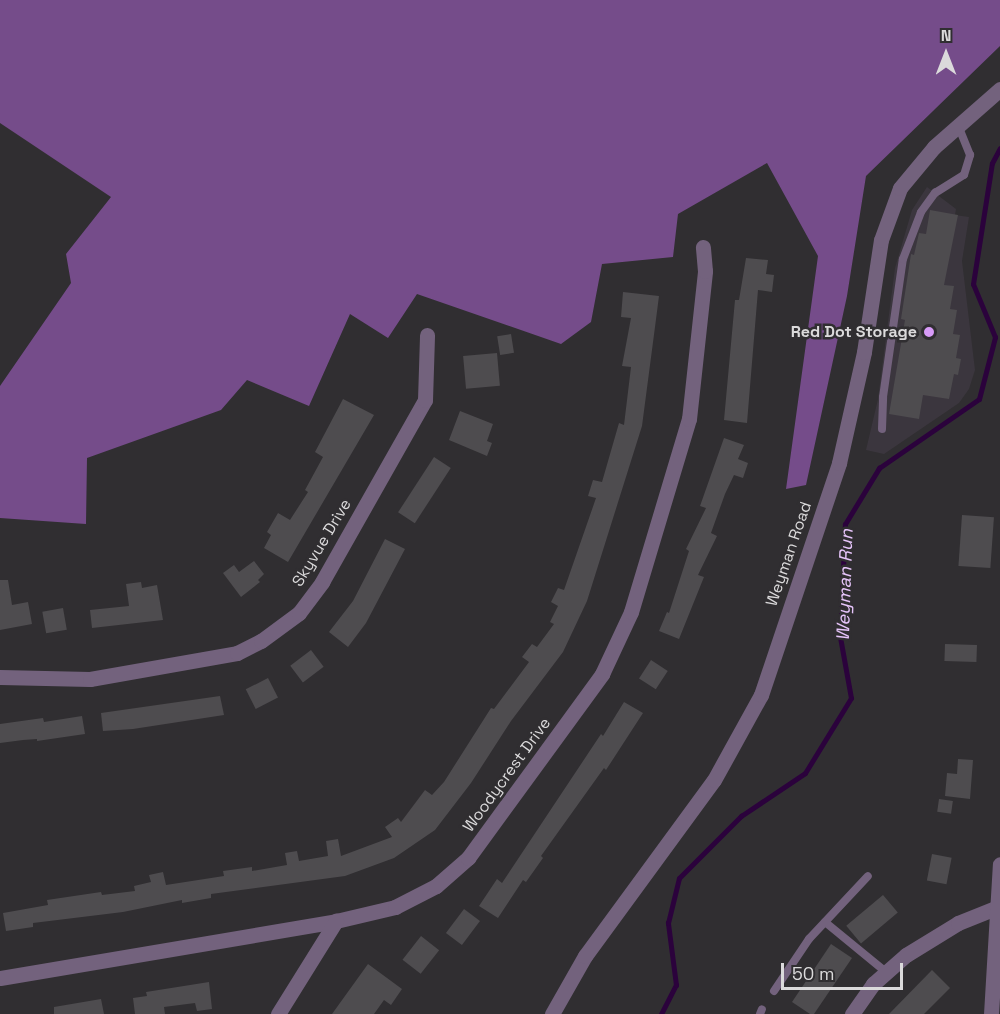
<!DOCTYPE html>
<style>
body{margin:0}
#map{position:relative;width:1000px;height:1014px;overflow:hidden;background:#302e31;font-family:"Space Grotesk",sans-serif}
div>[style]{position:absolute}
.built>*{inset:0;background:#3b363e}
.forest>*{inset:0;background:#754c8a}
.stream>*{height:5px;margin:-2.5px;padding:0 2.5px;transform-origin:2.5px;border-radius:2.5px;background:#2b023c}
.building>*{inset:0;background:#4e4c4f;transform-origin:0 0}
.service>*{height:8px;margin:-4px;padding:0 4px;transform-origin:4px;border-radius:4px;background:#73627d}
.minor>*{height:15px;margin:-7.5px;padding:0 7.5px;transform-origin:7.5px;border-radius:7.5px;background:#73627d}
.tertiary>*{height:15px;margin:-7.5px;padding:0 7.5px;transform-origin:7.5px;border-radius:7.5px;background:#73627d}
.dots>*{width:16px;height:16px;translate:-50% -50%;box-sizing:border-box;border:3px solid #302e31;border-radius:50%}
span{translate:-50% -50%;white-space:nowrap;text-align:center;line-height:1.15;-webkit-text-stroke:5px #302e31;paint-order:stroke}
.poi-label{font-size:16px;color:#dbdadb;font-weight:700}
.right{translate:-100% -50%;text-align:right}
.street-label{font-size:16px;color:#dbdadb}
.water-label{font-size:18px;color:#e7c5fb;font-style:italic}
.north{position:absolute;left:916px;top:24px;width:60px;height:60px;-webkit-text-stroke:4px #302e31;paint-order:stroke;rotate:0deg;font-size:16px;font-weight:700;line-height:24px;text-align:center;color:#dbdadb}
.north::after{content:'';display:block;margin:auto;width:21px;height:27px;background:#dbdadb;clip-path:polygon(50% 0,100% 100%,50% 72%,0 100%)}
.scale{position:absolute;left:781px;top:963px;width:122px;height:27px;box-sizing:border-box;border:3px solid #dbdadb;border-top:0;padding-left:8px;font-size:18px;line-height:21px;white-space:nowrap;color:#dbdadb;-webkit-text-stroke:4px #302e31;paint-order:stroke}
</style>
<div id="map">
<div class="built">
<i style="clip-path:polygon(927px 187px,956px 209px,955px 215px,969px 217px,962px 261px,975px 370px,969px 389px,959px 403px,884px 454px,866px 450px,878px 399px,895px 268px,912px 210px)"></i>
</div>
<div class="forest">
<i style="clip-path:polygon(0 0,1000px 0,1000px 46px,866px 176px,847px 296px,806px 485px,786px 489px,818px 256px,767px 163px,678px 214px,673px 257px,602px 264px,591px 322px,561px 344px,417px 294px,388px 338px,350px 314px,309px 406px,247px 380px,221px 410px,87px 458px,86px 524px,0 518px,0 386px,71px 283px,66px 254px,111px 197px,0 123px)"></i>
</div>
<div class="stream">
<i style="left:661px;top:1014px;width:33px;rotate:-63deg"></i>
<i style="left:676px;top:985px;width:63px;rotate:-97.4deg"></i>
<i style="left:668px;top:923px;width:46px;rotate:-76.3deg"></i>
<i style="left:679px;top:878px;width:88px;rotate:-45deg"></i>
<i style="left:741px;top:816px;width:77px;rotate:-33.9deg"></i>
<i style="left:805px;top:773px;width:88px;rotate:-58.5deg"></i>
<i style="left:851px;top:698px;width:62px;rotate:-100.2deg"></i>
<i style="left:840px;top:637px;width:113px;rotate:-87.5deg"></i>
<i style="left:845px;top:524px;width:66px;rotate:-58.7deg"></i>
<i style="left:879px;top:468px;width:121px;rotate:-34.6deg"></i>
<i style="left:979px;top:399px;width:64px;rotate:-75.5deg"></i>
<i style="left:995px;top:337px;width:57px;rotate:-112.5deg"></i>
<i style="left:973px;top:284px;width:122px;rotate:-81.1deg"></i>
<i style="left:992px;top:163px;width:17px;rotate:-62deg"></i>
</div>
<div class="building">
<i style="clip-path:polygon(930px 210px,958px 215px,944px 285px,954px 286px,950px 309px,957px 310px,953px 334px,960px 335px,956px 358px,961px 359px,958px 375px,954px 374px,949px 399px,923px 395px,919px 419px,889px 414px,905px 320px,901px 319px,911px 254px,914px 255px,919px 233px,926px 234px)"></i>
<i style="clip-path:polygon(746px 258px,768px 260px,766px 274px,774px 275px,772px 292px,758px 290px,747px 423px,724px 420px,735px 300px,739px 300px)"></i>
<i style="clip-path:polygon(623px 292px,659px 296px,655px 327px,642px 426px,587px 601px,563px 652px,511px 721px,471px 783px,435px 830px,394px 858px,345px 876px,211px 894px,211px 898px,182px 903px,182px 900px,123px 912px,33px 923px,33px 927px,6px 931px,3px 913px,48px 905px,47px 900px,101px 892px,102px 895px,135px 891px,134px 886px,151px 882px,149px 875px,163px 872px,166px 885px,224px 876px,223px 871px,252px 867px,252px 871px,287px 865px,285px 853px,297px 851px,299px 861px,328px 856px,326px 841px,338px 839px,341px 856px,392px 837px,385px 827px,398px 818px,401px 822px,425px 790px,432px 795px,444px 782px,491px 708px,494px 709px,529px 662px,522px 657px,532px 644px,537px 647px,554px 624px,550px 622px,558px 606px,551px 602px,558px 588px,564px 590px,596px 498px,588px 496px,593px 480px,602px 482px,619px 423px,624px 425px,631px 367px,622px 366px,631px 318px,621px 317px)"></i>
<i style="left:511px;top:334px;width:19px;height:14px;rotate:81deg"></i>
<i style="left:497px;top:353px;width:33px;height:34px;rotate:85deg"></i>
<i style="clip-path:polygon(343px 399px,374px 415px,288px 562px,264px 548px,271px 535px,267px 532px,278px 513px,290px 520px,308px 492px,305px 490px,323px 457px,315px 452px)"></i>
<i style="clip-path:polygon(460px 411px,493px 424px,487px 441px,492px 443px,487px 456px,449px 440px)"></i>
<i style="clip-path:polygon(724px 438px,744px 445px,738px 459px,748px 463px,743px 478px,734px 475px,725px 494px,711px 533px,717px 536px,698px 575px,704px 577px,679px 639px,659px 631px,667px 612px,669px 613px,689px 551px,686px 549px,706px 508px,700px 506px)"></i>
<i style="left:434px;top:457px;width:20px;height:66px;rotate:33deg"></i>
<i style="left:962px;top:515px;width:32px;height:51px;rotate:4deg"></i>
<i style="clip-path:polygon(385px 539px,405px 549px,366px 623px,348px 647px,329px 632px,353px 601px)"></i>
<i style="clip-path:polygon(254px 561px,264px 574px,258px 580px,260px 582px,241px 597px,223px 573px,234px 565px,239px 572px)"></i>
<i style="clip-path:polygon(0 580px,8px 580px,12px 605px,28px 602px,32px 624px,0 630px)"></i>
<i style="clip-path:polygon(141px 582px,142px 588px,157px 585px,163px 620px,92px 628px,90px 610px,129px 606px,126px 584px)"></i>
<i style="left:63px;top:608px;width:22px;height:21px;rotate:80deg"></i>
<i style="left:945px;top:644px;width:32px;height:17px;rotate:2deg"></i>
<i style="left:311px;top:650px;width:21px;height:26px;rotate:53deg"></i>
<i style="left:651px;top:660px;width:20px;height:22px;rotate:33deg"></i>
<i style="left:268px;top:678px;width:22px;height:25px;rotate:63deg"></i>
<i style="clip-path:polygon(220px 696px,224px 715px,133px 729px,103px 731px,101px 713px)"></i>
<i style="clip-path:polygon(624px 702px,643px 713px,606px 770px,604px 768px,541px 856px,543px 858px,526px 882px,523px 880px,498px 918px,479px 906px,497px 879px,502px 883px,601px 734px,603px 736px)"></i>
<i style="clip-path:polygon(82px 716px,85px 734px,37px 741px,37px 739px,23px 740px,0 743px,0 724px,43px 718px,44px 722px)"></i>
<i style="clip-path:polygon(958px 759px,973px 760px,970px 799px,945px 796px,947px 773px,957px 774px)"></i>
<i style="left:939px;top:799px;width:14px;height:13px;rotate:8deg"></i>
<i style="left:932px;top:854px;width:20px;height:27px;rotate:11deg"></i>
<i style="left:883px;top:895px;width:23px;height:48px;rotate:50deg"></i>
<i style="left:464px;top:909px;width:20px;height:30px;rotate:37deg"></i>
<i style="left:421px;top:936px;width:23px;height:30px;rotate:38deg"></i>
<i style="clip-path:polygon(831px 944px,852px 958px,814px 1014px,810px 1014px,792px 1002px)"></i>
<i style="clip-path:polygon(368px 964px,402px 989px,391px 1005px,384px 1000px,374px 1014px,332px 1014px)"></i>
<i style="clip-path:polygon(932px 970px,950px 988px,924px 1014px,889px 1014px)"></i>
<i style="clip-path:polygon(209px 982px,212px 1009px,197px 1011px,195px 1003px,164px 1007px,165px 1014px,135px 1014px,133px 998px,147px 996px,146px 992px)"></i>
<i style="clip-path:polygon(101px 999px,104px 1014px,54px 1014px,54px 1007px)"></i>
</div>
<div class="service">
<i style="left:882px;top:429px;width:32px;rotate:-88deg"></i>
<i style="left:883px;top:397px;width:139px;rotate:-81.8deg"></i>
<i style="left:903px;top:259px;width:50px;rotate:-69deg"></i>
<i style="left:921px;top:212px;width:24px;rotate:-54deg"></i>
<i style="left:935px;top:193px;width:34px;rotate:-32deg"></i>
<i style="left:964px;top:175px;width:21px;rotate:-73deg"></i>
<i style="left:970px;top:155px;width:31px;rotate:-112deg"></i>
<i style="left:825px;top:922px;width:79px;rotate:39.3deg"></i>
<i style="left:774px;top:991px;width:63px;rotate:-56.1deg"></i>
<i style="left:809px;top:939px;width:86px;rotate:-46.9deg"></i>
<i style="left:760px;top:1014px;width:5px;rotate:-68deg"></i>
</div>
<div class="minor">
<i style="left:0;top:677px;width:90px;rotate:1.3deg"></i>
<i style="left:90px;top:679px;width:149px;rotate:-10deg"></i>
<i style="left:237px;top:653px;width:27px;rotate:-27deg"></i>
<i style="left:261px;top:641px;width:47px;rotate:-36.4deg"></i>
<i style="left:299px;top:613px;width:39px;rotate:-53deg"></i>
<i style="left:322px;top:582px;width:209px;rotate:-60.5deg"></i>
<i style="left:425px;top:400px;width:65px;rotate:-88.2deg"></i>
<i style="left:0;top:978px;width:341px;rotate:-9.6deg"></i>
<i style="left:336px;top:921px;width:61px;rotate:-13.3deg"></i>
<i style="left:395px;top:907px;width:46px;rotate:-27.1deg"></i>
<i style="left:436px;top:886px;width:43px;rotate:-41.2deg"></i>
<i style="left:468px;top:858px;width:228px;rotate:-53.9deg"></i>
<i style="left:602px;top:674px;width:68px;rotate:-64.9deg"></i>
<i style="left:631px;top:612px;width:202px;rotate:-73.3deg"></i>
<i style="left:689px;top:419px;width:149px;rotate:-83.8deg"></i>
<i style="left:705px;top:271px;width:24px;rotate:-95deg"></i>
<i style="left:278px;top:1014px;width:110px;rotate:-58.1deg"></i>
<i style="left:852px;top:1014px;width:37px;rotate:-55deg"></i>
<i style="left:873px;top:984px;width:44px;rotate:-41.3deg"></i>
<i style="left:906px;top:955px;width:61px;rotate:-31.6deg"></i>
<i style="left:958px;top:923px;width:43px;rotate:-21.8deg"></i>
</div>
<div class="tertiary">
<i style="left:552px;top:1014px;width:67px;rotate:-60.4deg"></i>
<i style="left:585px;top:956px;width:218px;rotate:-53.8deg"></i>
<i style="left:714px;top:780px;width:97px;rotate:-61.1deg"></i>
<i style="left:761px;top:695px;width:245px;rotate:-71.4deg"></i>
<i style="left:839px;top:463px;width:114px;rotate:-77.3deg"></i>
<i style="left:864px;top:352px;width:113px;rotate:-81.4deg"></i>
<i style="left:881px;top:240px;width:55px;rotate:-69.9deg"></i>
<i style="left:900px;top:188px;width:53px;rotate:-50.3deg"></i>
<i style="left:934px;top:147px;width:88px;rotate:-41.3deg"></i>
<i style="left:991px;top:1014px;width:150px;rotate:-86.6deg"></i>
</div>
<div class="dots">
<i style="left:929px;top:332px;background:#d89bf8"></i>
</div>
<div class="poi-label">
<span class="right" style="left:917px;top:332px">Red Dot Storage</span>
</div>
<div class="street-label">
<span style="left:322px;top:543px;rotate:-59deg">Skyvue Drive</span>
<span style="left:789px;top:554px;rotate:-71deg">Weyman Road</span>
<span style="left:507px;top:775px;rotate:-54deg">Woodycrest Drive</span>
</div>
<div class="water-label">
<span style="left:845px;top:585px;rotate:-88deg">Weyman Run</span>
</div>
<div class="north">N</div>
<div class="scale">50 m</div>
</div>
